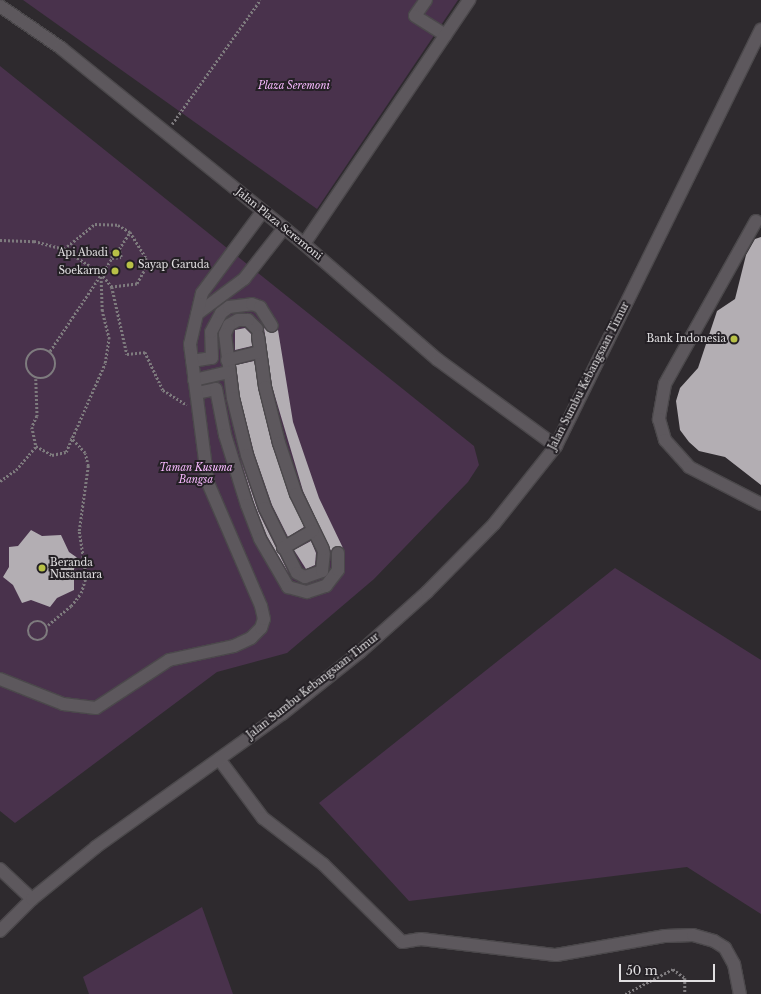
<!DOCTYPE html>
<style>
body{margin:0}
#map{position:relative;width:761px;height:994px;overflow:hidden;background:#2e2a2e;font-family:"Libre Baskerville",serif}
div>[style]{position:absolute}
.green>*{inset:0;background:#49324c}
.building>*{inset:0;background:#b3aeb3}
.path>*{height:2.5px;margin-top:-1.25px;transform-origin:0;background:repeating-linear-gradient(90deg,#7e7b7e 0 2px,transparent 0 4px)}
.path>.ring{margin:-1.25px;padding:0;box-sizing:content-box;background:none;border:2.5px solid #7e7b7e;border-radius:50%}
.roads{filter:drop-shadow(1px 0 #4b484b) drop-shadow(-1px 0 #4b484b) drop-shadow(0 1px #4b484b) drop-shadow(0 -1px #4b484b)}
.minor>*{height:12px;margin:-6px;padding:0 6px;transform-origin:6px;border-radius:6px;background:#5d585d}
.dots>*{width:11px;height:11px;translate:-50% -50%;box-sizing:border-box;border:2px solid #242025;border-radius:50%}
span{translate:-50% -50%;white-space:nowrap;text-align:center;line-height:1.15;-webkit-text-stroke:4px #242025;paint-order:stroke}
.park-label{font-size:10px;color:#f7b9fe;font-style:italic}
.street-label{font-size:10px;color:#e1dfe1}
.poi-label{font-size:10px;color:#e1dfe1}
.right{translate:-100% -50%;text-align:right}
.left{translate:0 -50%;text-align:left}
.scale{position:absolute;left:619px;top:964px;width:96px;height:18px;box-sizing:border-box;border:2px solid #e1dfe1;border-top:0;padding-left:5px;font-size:12px;line-height:14px;white-space:nowrap;color:#e1dfe1;-webkit-text-stroke:3px #242025;paint-order:stroke}
</style>
<div id="map">
<div class="green">
<i style="clip-path:polygon(23px 0,458px 0,317px 209px)"></i>
<i style="clip-path:polygon(0 66px,474px 446px,479px 465px,468px 482px,374px 579px,287px 653px,217px 672px,15px 823px,0 811px)"></i>
<i style="clip-path:polygon(615px 568px,761px 660px,761px 914px,687px 867px,409px 901px,319px 803px)"></i>
<i style="clip-path:polygon(202px 907px,233px 994px,89px 994px,83px 977px)"></i>
</div>
<div class="building">
<i style="clip-path:polygon(761px 237px,761px 485px,725px 457px,699px 451px,689px 442px,680px 430px,676px 401px,680px 388px,698px 368px,717px 311px,735px 299px,746px 255px,755px 239px)"></i>
<i style="clip-path:polygon(245px 328px,251px 334px,252px 346px,235px 350px,235px 330px)"></i>
<i style="clip-path:polygon(264px 328px,272px 333px,278px 330px,293px 422px,319px 498px,343px 548px,338px 546px,331px 551px,303px 491px,272px 386px)"></i>
<i style="clip-path:polygon(254px 361px,272px 445px,304px 527px,288px 537px,272px 505px,254px 453px,240px 397px,236px 365px)"></i>
<i style="clip-path:polygon(240px 458px,258px 511px,289px 574px,267px 536px,254px 503px)"></i>
<i style="clip-path:polygon(31px 530px,42px 536px,61px 535px,69px 552px,79px 559px,74px 569px,74px 590px,57px 598px,50px 607px,31px 600px,22px 603px,13px 585px,3px 577px,9px 567px,9px 547px,18px 546px)"></i>
<i style="clip-path:polygon(311px 541px,316px 553px,315px 565px,306px 569px,294px 550px)"></i>
</div>
<div class="path">
<i style="left:172px;top:124px;width:152px;rotate:-54.6deg"></i>
<i style="left:0;top:240px;width:34px;rotate:2deg"></i>
<i style="left:34px;top:241px;width:31px;rotate:15deg"></i>
<i style="left:64px;top:249px;width:44px;rotate:33deg"></i>
<i style="left:101px;top:273px;width:18px;rotate:52deg"></i>
<i style="left:112px;top:287px;width:69px;rotate:77.4deg"></i>
<i style="left:127px;top:354px;width:18px;rotate:-6deg"></i>
<i style="left:145px;top:352px;width:42px;rotate:64.7deg"></i>
<i style="left:163px;top:390px;width:28px;rotate:32deg"></i>
<i style="left:64px;top:249px;width:40px;rotate:-39deg"></i>
<i style="left:95px;top:224px;width:23px;rotate:2deg"></i>
<i style="left:118px;top:225px;width:14px;rotate:30deg"></i>
<i style="left:130px;top:232px;width:31px;rotate:58deg"></i>
<i style="left:146px;top:258px;width:10px;rotate:90deg"></i>
<i style="left:146px;top:268px;width:18px;rotate:119deg"></i>
<i style="left:137px;top:284px;width:25px;rotate:173deg"></i>
<i style="left:112px;top:258px;width:7px;rotate:-98deg"></i>
<i style="left:111px;top:251px;width:8px;rotate:-14deg"></i>
<i style="left:119px;top:249px;width:20px;rotate:-57deg"></i>
<i class="ring" style="left:26px;top:349px;width:27.5px;height:27.5px"></i>
<i style="left:50px;top:351px;width:112px;rotate:-56.3deg"></i>
<i style="left:112px;top:258px;width:9px;rotate:-6deg"></i>
<i style="left:121px;top:257px;width:8px;rotate:-104deg"></i>
<i style="left:36px;top:379px;width:37px;rotate:88deg"></i>
<i style="left:37px;top:416px;width:12px;rotate:114deg"></i>
<i style="left:32px;top:427px;width:19px;rotate:78deg"></i>
<i style="left:36px;top:446px;width:18px;rotate:29deg"></i>
<i style="left:52px;top:455px;width:14px;rotate:-12deg"></i>
<i style="left:66px;top:452px;width:97px;rotate:-66.3deg"></i>
<i style="left:105px;top:363px;width:24px;rotate:-81deg"></i>
<i style="left:109px;top:339px;width:29px;rotate:-104deg"></i>
<i style="left:102px;top:311px;width:38px;rotate:-92deg"></i>
<i style="left:0;top:481px;width:19px;rotate:-35deg"></i>
<i style="left:16px;top:470px;width:31px;rotate:-50deg"></i>
<i class="ring" style="left:28px;top:621px;width:17.5px;height:17.5px"></i>
<i style="left:48px;top:625px;width:30px;rotate:-40deg"></i>
<i style="left:71px;top:606px;width:16px;rotate:-52deg"></i>
<i style="left:81px;top:593px;width:17px;rotate:-73deg"></i>
<i style="left:86px;top:577px;width:47px;rotate:-98.7deg"></i>
<i style="left:79px;top:531px;width:66px;rotate:-82.1deg"></i>
<i style="left:88px;top:466px;width:13px;rotate:-103deg"></i>
<i style="left:85px;top:453px;width:21px;rotate:-133deg"></i>
<i style="left:625px;top:994px;width:54px;rotate:-27.5deg"></i>
<i style="left:673px;top:969px;width:15px;rotate:37deg"></i>
<i style="left:685px;top:978px;width:16px;rotate:90deg"></i>
</div>
<div class="roads">
<div class="minor">
<i style="left:426px;top:0;width:19px;rotate:125deg"></i>
<i style="left:415px;top:16px;width:36px;rotate:32deg"></i>
<i style="left:0;top:6px;width:74px;rotate:34.5deg"></i>
<i style="left:61px;top:48px;width:312px;rotate:38.9deg"></i>
<i style="left:304px;top:244px;width:177px;rotate:40.9deg"></i>
<i style="left:438px;top:360px;width:146px;rotate:36.1deg"></i>
<i style="left:756px;top:221px;width:187px;rotate:119.2deg"></i>
<i style="left:665px;top:384px;width:36px;rotate:100deg"></i>
<i style="left:659px;top:419px;width:22px;rotate:74deg"></i>
<i style="left:665px;top:440px;width:36px;rotate:48deg"></i>
<i style="left:689px;top:467px;width:81px;rotate:27.2deg"></i>
<i style="left:304px;top:244px;width:295px;rotate:-55.9deg"></i>
<i style="left:197px;top:314px;width:59px;rotate:-36.7deg"></i>
<i style="left:244px;top:279px;width:65px;rotate:-51.9deg"></i>
<i style="left:257px;top:329px;width:13px;rotate:-135deg"></i>
<i style="left:248px;top:320px;width:10px;rotate:180deg"></i>
<i style="left:238px;top:320px;width:10px;rotate:151deg"></i>
<i style="left:229px;top:325px;width:10px;rotate:114deg"></i>
<i style="left:225px;top:334px;width:64px;rotate:82.9deg"></i>
<i style="left:233px;top:398px;width:59px;rotate:76.2deg"></i>
<i style="left:247px;top:455px;width:56px;rotate:71.2deg"></i>
<i style="left:265px;top:508px;width:72px;rotate:63.8deg"></i>
<i style="left:297px;top:573px;width:9px;rotate:27deg"></i>
<i style="left:305px;top:577px;width:18px;rotate:-19deg"></i>
<i style="left:322px;top:571px;width:18px;rotate:-84deg"></i>
<i style="left:258px;top:336px;width:51px;rotate:82.2deg"></i>
<i style="left:265px;top:387px;width:58px;rotate:76deg"></i>
<i style="left:279px;top:443px;width:54px;rotate:71.6deg"></i>
<i style="left:296px;top:494px;width:61px;rotate:63.9deg"></i>
<i style="left:227px;top:360px;width:34px;rotate:-14deg"></i>
<i style="left:192px;top:361px;width:20px;rotate:-9deg"></i>
<i style="left:212px;top:358px;width:26px;rotate:-92deg"></i>
<i style="left:211px;top:332px;width:21px;rotate:-62deg"></i>
<i style="left:221px;top:313px;width:10px;rotate:-37deg"></i>
<i style="left:229px;top:307px;width:23px;rotate:-7deg"></i>
<i style="left:252px;top:304px;width:9px;rotate:21deg"></i>
<i style="left:260px;top:307px;width:22px;rotate:58deg"></i>
<i style="left:194px;top:380px;width:35px;rotate:-13deg"></i>
<i style="left:197px;top:393px;width:19px;rotate:-12deg"></i>
<i style="left:216px;top:389px;width:47px;rotate:78.9deg"></i>
<i style="left:225px;top:435px;width:73px;rotate:72.6deg"></i>
<i style="left:247px;top:505px;width:36px;rotate:69deg"></i>
<i style="left:260px;top:539px;width:56px;rotate:59.7deg"></i>
<i style="left:288px;top:587px;width:20px;rotate:15deg"></i>
<i style="left:307px;top:592px;width:20px;rotate:-18deg"></i>
<i style="left:326px;top:586px;width:20px;rotate:-53deg"></i>
<i style="left:338px;top:570px;width:17px;rotate:-90deg"></i>
<i style="left:283px;top:548px;width:34px;rotate:-30deg"></i>
<i style="left:0;top:679px;width:68px;rotate:21.6deg"></i>
<i style="left:63px;top:704px;width:33px;rotate:7deg"></i>
<i style="left:96px;top:708px;width:87px;rotate:-33.3deg"></i>
<i style="left:169px;top:660px;width:66px;rotate:-12.2deg"></i>
<i style="left:234px;top:646px;width:19px;rotate:-25deg"></i>
<i style="left:251px;top:638px;width:14px;rotate:-45deg"></i>
<i style="left:261px;top:628px;width:9px;rotate:-72deg"></i>
<i style="left:264px;top:619px;width:13px;rotate:-103deg"></i>
<i style="left:261px;top:606px;width:134px;rotate:-113.3deg"></i>
<i style="left:208px;top:483px;width:140px;rotate:-97.4deg"></i>
<i style="left:190px;top:344px;width:52px;rotate:-76.8deg"></i>
<i style="left:202px;top:293px;width:102px;rotate:-53.4deg"></i>
<i style="left:219px;top:759px;width:74px;rotate:53.3deg"></i>
<i style="left:263px;top:818px;width:76px;rotate:37.5deg"></i>
<i style="left:323px;top:864px;width:111px;rotate:44.6deg"></i>
<i style="left:402px;top:942px;width:19px;rotate:-9deg"></i>
<i style="left:421px;top:939px;width:136px;rotate:6.8deg"></i>
<i style="left:556px;top:955px;width:111px;rotate:-9.9deg"></i>
<i style="left:665px;top:936px;width:28px;rotate:-2deg"></i>
<i style="left:693px;top:935px;width:22px;rotate:16deg"></i>
<i style="left:714px;top:941px;width:13px;rotate:32deg"></i>
<i style="left:725px;top:948px;width:18px;rotate:61deg"></i>
<i style="left:734px;top:964px;width:31px;rotate:79deg"></i>
<i style="left:0;top:869px;width:44px;rotate:43.2deg"></i>
<i style="left:0;top:931px;width:45px;rotate:-45deg"></i>
<i style="left:32px;top:899px;width:82px;rotate:-39.1deg"></i>
<i style="left:96px;top:847px;width:229px;rotate:-35.6deg"></i>
<i style="left:282px;top:714px;width:100px;rotate:-38.5deg"></i>
<i style="left:360px;top:652px;width:90px;rotate:-41.8deg"></i>
<i style="left:427px;top:592px;width:95px;rotate:-45.4deg"></i>
<i style="left:494px;top:524px;width:100px;rotate:-51.5deg"></i>
<i style="left:556px;top:446px;width:464px;rotate:-63.8deg"></i>
</div>
</div>
<div class="dots">
<i style="left:116px;top:253px;background:#b8c147"></i>
<i style="left:130px;top:265px;background:#b8c147"></i>
<i style="left:115px;top:271px;background:#b8c147"></i>
<i style="left:734px;top:339px;background:#b8c147"></i>
<i style="left:42px;top:568px;background:#b8c147"></i>
</div>
<div class="park-label">
<span style="left:294px;top:86px">Plaza Seremoni</span>
<span style="left:196px;top:473px">Taman Kusuma<br>Bangsa</span>
</div>
<div class="street-label">
<span style="left:279px;top:224px;rotate:39deg">Jalan Plaza Seremoni</span>
<span style="left:589px;top:376px;rotate:-63deg">Jalan Sumbu Kebangsaan Timur</span>
<span style="left:313px;top:686px;rotate:-38deg">Jalan Sumbu Kebangsaan Timur</span>
</div>
<div class="poi-label">
<span class="right" style="left:108px;top:253px">Api Abadi</span>
<span class="left" style="left:138px;top:265px">Sayap Garuda</span>
<span class="right" style="left:107px;top:271px">Soekarno</span>
<span class="right" style="left:726px;top:339px">Bank Indonesia</span>
<span class="left" style="left:50px;top:568px">Beranda<br>Nusantara</span>
</div>
<div class="scale">50 m</div>
</div>
